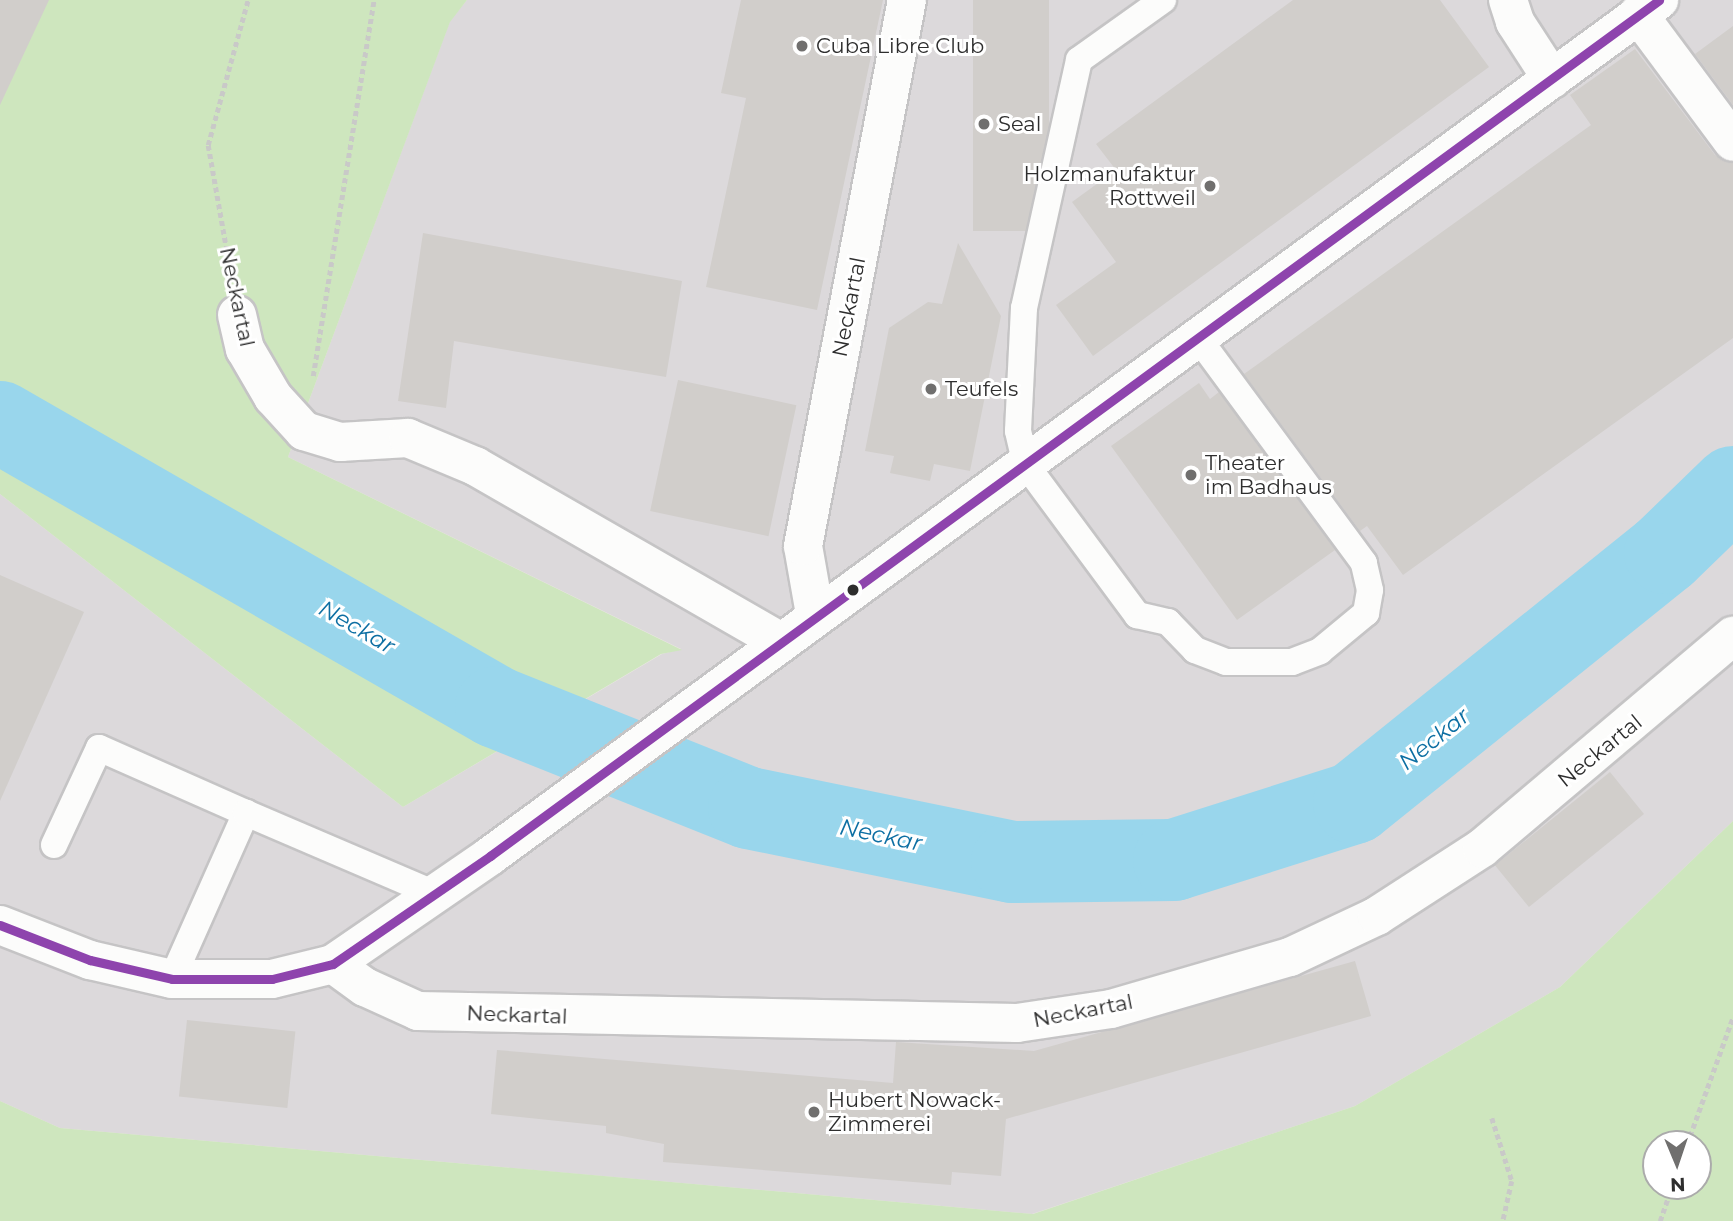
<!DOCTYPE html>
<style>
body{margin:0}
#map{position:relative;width:1733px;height:1221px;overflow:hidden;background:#ece8e4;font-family:Montserrat,sans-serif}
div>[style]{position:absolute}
.industrial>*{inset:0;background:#dcd9db}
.green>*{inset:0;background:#cee6be}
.river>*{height:82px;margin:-41px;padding:0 41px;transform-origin:41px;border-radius:41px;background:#99d6ec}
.building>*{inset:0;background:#d1cecb;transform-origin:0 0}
.path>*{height:4.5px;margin-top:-2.25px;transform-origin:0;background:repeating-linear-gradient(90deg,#c9c9c8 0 5px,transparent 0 8.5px)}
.roads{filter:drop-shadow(2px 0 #c5c4c5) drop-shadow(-2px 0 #c5c4c5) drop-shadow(0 2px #c5c4c5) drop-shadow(0 -2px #c5c4c5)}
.lane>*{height:26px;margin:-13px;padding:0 13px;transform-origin:13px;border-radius:13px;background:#fcfcfb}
.street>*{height:38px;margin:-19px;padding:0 19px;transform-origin:19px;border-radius:19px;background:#fcfcfb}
.bus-1>*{height:9px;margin:-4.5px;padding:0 4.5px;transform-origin:4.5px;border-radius:4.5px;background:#8e44ad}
.dots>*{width:19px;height:19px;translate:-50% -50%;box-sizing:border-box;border:4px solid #fff;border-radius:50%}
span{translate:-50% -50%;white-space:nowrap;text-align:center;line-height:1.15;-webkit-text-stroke:6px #fff;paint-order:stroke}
.poi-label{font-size:21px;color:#2e2e2e}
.left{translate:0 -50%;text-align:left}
.right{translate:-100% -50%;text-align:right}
.street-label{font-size:21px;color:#2e2e2e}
.water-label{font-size:23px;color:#0d6fa3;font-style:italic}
.north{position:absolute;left:1642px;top:1130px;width:70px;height:70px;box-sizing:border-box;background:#fff;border:2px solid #ababab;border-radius:50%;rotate:178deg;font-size:19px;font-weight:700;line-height:28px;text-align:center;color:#2e2e2e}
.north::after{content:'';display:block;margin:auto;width:24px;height:32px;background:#706f6e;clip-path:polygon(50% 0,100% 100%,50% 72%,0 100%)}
</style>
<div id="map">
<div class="industrial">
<i style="clip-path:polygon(467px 0,1733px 0,1733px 821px,1560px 987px,1355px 1106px,1032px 1214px,60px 1128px,0 1101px,0 494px,403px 807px,662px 654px,681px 649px,288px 457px,450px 21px)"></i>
</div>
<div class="green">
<i style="clip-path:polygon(0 0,467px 0,450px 22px,288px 457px,682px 650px,661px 654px,403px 807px,0 494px)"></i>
<i style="clip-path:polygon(evenodd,1733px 821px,1733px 1221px,0 1221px,0 1101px,60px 1128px,1033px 1214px,1355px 1106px,1560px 987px,1733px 821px,1656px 1144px,1698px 1144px,1698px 1186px,1656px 1186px,1656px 1144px)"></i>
</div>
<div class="river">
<i style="left:0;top:422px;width:572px;rotate:29.88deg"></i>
<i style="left:496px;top:707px;width:272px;rotate:21.8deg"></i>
<i style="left:749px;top:808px;width:268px;rotate:11.6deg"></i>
<i style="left:1012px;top:862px;width:162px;rotate:-0.7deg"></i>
<i style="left:1174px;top:860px;width:189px;rotate:-17.6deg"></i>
<i style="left:1354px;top:803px;width:399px;rotate:-38.8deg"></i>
<i style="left:1665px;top:553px;width:95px;rotate:-44.1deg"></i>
</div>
<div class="building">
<i style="clip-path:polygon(0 0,49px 0,0 105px)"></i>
<i style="clip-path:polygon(741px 0,883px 0,817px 310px,706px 287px,746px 98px,721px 93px)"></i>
<i style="left:973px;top:0;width:76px;height:231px"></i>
<i style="clip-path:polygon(1293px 0,1440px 0,1489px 67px,1093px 356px,1056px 305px,1116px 262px,1072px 202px,1116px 170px,1096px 144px)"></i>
<i style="clip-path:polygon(1733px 26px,1733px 105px,1695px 54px)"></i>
<i style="clip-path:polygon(1635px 49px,1715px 155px,1733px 163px,1733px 338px,1403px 575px,1367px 526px,1360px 531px,1244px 374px,1591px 125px,1570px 95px)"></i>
<i style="clip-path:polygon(423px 233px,682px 281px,666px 377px,454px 341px,446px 408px,398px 401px)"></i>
<i style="clip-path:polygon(958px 243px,1001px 316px,970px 471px,934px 464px,930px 481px,890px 473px,894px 456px,865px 451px,889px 328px,928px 302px,942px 304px)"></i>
<i style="left:678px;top:380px;width:121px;height:134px;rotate:12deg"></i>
<i style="clip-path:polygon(1199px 383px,1210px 399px,1219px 392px,1335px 550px,1237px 620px,1111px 446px)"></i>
<i style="clip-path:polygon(0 575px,84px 612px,0 801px)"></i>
<i style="left:1610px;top:772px;width:54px;height:148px;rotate:51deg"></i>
<i style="clip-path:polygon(1355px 961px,1371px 1016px,1006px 1119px,1001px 1176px,952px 1172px,951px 1185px,663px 1162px,664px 1144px,606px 1133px,606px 1126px,491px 1114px,497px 1050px,893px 1083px,896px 1042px,1034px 1051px)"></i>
<i style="left:187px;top:1020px;width:109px;height:77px;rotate:6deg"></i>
</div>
<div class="path">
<i style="left:231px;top:276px;width:133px;rotate:-100deg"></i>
<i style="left:208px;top:145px;width:150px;rotate:-74.6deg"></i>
<i style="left:313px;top:376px;width:381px;rotate:-80.8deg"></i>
<i style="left:1492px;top:1118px;width:66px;rotate:72.4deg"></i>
<i style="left:1512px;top:1181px;width:41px;rotate:102.7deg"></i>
<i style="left:1687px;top:1144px;width:135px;rotate:-70.1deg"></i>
<i style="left:1660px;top:1221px;width:37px;rotate:-71deg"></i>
</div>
<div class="roads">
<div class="lane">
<i style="left:1163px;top:0;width:103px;rotate:144.5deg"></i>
<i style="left:1079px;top:60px;width:254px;rotate:102.5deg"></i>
<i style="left:1024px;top:308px;width:123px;rotate:92.8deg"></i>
<i style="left:1018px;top:431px;width:35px;rotate:77deg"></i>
<i style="left:1026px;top:465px;width:187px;rotate:53.5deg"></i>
<i style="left:1137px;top:615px;width:32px;rotate:13deg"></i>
<i style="left:1168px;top:622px;width:39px;rotate:46deg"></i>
<i style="left:1195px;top:650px;width:33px;rotate:21deg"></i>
<i style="left:1226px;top:662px;width:66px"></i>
<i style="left:1292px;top:662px;width:30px;rotate:-21deg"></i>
<i style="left:1320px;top:651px;width:60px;rotate:-39.6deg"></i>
<i style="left:1366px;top:613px;width:23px;rotate:-80deg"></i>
<i style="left:1370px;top:590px;width:28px;rotate:-103deg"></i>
<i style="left:1364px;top:563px;width:278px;rotate:-126.4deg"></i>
<i style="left:54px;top:845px;width:107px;rotate:-65.1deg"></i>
<i style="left:99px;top:748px;width:161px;rotate:23.9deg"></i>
<i style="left:172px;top:979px;width:182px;rotate:-66deg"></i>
<i style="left:246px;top:813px;width:208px;rotate:23.2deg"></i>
</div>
<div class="street">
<i style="left:1508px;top:0;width:23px;rotate:72deg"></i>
<i style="left:1515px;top:22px;width:68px;rotate:57deg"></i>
<i style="left:1638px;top:14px;width:159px;rotate:53.4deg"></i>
<i style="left:237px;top:315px;width:35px;rotate:77deg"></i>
<i style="left:245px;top:349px;width:56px;rotate:59.7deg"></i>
<i style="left:273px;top:397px;width:46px;rotate:47.6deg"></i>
<i style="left:304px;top:431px;width:38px;rotate:17deg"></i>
<i style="left:340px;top:442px;width:68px;rotate:-3.4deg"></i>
<i style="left:408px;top:438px;width:73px;rotate:22.7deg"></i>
<i style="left:475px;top:466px;width:351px;rotate:29.9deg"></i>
<i style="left:815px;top:614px;width:69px;rotate:-100deg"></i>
<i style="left:803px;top:546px;width:556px;rotate:-79.22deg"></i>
<i style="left:0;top:925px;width:97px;rotate:21.3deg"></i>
<i style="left:90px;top:960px;width:84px;rotate:13deg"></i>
<i style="left:172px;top:979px;width:100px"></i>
<i style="left:272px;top:979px;width:63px;rotate:-13.8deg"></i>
<i style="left:333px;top:964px;width:191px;rotate:-34.5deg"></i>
<i style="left:490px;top:856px;width:1449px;rotate:-36.21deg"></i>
<i style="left:333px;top:964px;width:39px;rotate:36deg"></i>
<i style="left:365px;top:987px;width:58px;rotate:24.4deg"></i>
<i style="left:418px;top:1011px;width:599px;rotate:1.15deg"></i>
<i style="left:1017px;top:1023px;width:95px;rotate:-8.5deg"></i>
<i style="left:1111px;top:1009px;width:186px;rotate:-16.2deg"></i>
<i style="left:1290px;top:957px;width:96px;rotate:-25.2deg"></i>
<i style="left:1377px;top:916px;width:125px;rotate:-32.9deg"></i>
<i style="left:1482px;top:848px;width:329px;rotate:-40.2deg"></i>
</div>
</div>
<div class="bus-1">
<i style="left:0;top:925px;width:97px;rotate:21.3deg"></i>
<i style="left:90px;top:960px;width:84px;rotate:13deg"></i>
<i style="left:172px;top:979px;width:100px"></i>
<i style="left:272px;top:979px;width:63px;rotate:-13.8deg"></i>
<i style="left:333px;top:964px;width:191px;rotate:-34.5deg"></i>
<i style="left:490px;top:856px;width:1449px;rotate:-36.21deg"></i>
</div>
<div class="dots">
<i style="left:802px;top:46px;background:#706f6e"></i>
<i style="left:984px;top:124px;background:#706f6e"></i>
<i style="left:1210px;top:186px;background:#706f6e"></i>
<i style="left:931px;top:389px;background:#706f6e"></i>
<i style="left:1191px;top:475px;background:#706f6e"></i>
<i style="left:853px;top:590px;background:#2e2e2e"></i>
<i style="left:814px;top:1112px;background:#706f6e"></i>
</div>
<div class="poi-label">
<span class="left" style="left:816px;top:46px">Cuba Libre Club</span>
<span class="left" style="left:998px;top:124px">Seal</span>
<span class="right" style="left:1196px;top:186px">Holzmanufaktur<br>Rottweil</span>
<span class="left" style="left:945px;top:389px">Teufels</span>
<span class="left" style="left:1205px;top:475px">Theater<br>im Badhaus</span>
<span class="left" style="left:828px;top:1112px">Hubert Nowack-<br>Zimmerei</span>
</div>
<div class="street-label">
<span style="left:237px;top:297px;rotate:78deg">Neckartal</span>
<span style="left:849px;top:307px;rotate:-79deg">Neckartal</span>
<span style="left:1600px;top:751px;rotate:-39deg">Neckartal</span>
<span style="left:1083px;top:1011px;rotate:-11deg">Neckartal</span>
<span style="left:517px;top:1015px;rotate:2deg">Neckartal</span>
</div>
<div class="water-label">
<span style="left:357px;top:627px;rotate:30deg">Neckar</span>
<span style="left:1434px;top:739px;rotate:-39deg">Neckar</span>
<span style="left:881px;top:835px;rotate:12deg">Neckar</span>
</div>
<div class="north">N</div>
</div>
